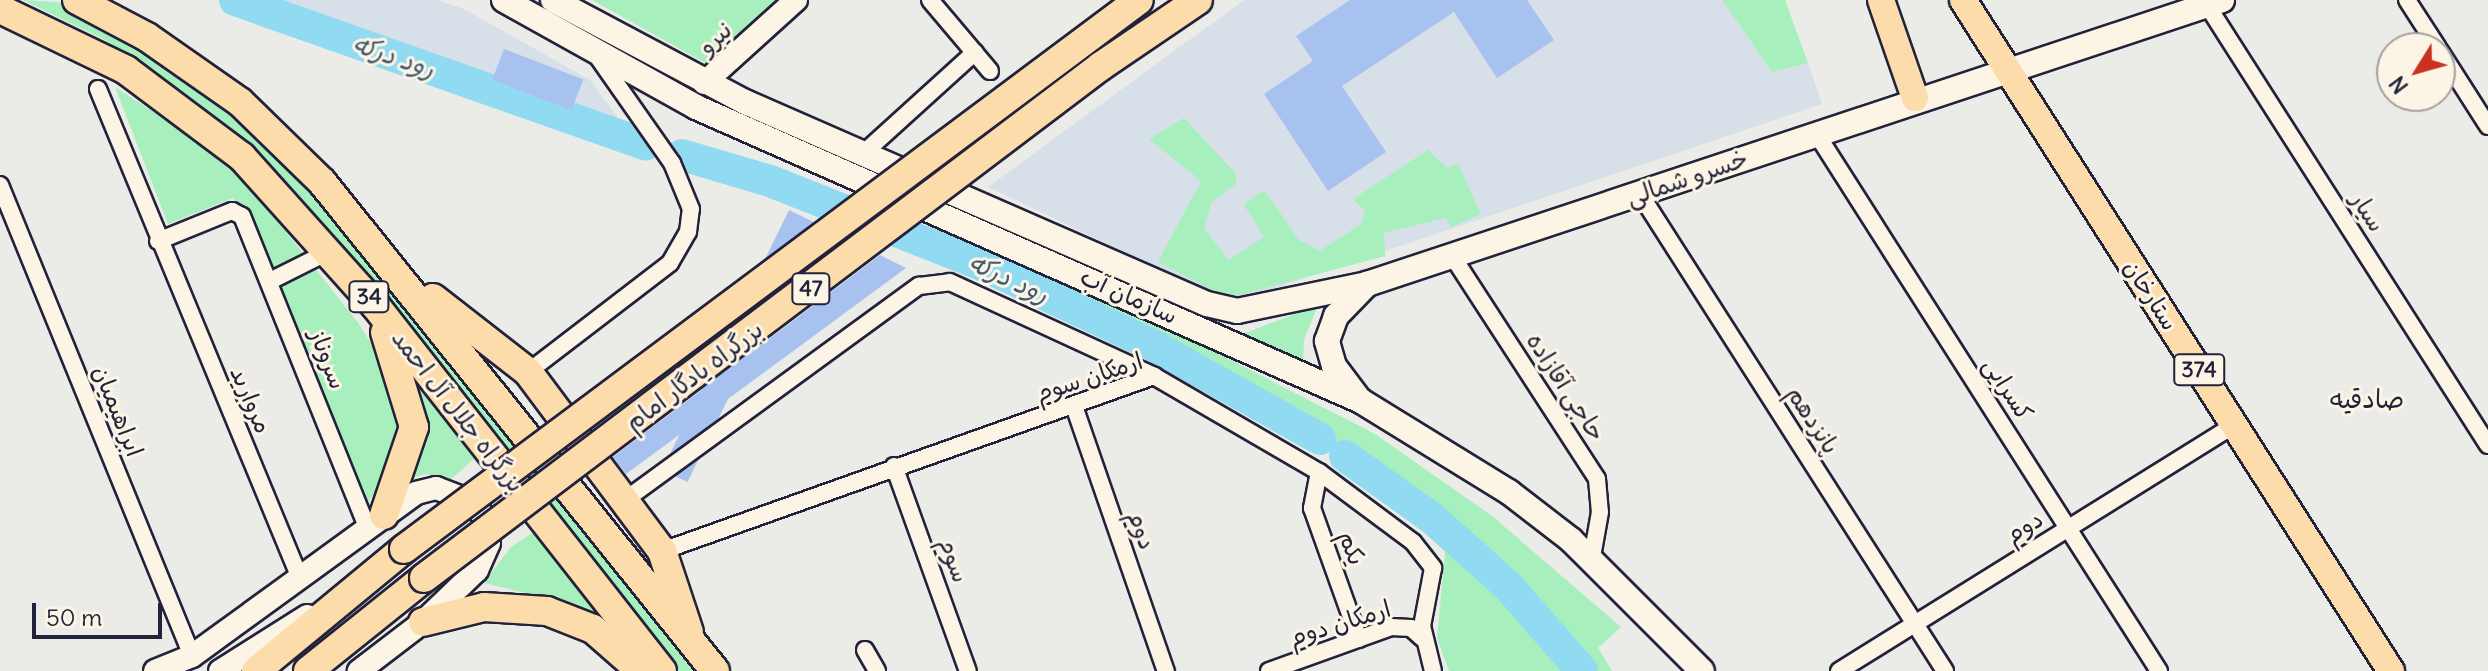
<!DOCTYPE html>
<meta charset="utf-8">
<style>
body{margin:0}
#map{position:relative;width:2488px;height:671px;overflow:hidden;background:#ebebe7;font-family:Delius,"Playpen Sans Arabic",sans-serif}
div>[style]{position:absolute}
.built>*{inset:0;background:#d7dfe9}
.green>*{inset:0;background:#a7efbc}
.river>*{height:32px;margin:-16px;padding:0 16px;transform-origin:16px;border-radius:16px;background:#91dbf2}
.building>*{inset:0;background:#a8c2ef;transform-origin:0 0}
.roads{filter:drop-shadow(2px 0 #22223b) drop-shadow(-2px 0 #22223b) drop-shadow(0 2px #22223b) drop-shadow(0 -2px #22223b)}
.minor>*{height:16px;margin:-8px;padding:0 8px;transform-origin:8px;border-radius:8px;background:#fcf5e5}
.tertiary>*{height:22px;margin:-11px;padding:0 11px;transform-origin:11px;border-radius:11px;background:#fcf5e5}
.secondary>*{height:24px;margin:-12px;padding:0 12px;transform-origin:12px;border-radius:12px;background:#fcf5e5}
.primary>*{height:26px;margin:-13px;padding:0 13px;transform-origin:13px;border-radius:13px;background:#fddcac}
.trunk>*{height:28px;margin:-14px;padding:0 14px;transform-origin:14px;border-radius:14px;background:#fddcac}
.bridges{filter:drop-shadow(2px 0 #22223b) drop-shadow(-2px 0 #22223b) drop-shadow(0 2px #22223b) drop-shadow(0 -2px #22223b)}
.trunk-bridge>*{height:28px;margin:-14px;padding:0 14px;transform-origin:14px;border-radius:14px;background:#fddcac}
span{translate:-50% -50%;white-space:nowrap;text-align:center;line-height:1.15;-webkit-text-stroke:6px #fcf5e5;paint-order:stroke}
.shield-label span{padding:2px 6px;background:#fcf5e5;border:2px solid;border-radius:6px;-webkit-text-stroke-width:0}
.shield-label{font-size:22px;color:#22223b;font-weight:700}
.street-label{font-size:24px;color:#22223b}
.water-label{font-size:26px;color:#435a72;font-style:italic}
.neighbourhood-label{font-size:26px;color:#22223b}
.north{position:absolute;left:2376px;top:32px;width:80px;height:80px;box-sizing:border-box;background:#fcf5e5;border:2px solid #a5a1a1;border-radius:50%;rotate:233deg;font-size:22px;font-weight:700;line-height:32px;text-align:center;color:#22223b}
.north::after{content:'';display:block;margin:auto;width:28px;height:36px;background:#c8321e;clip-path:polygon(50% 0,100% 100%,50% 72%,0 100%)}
.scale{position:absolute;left:32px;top:603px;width:130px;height:36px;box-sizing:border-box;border:4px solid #22223b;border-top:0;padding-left:10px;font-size:24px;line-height:28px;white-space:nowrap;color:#22223b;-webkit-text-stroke:6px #fcf5e5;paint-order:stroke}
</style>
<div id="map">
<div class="built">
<i style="clip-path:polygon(259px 0,436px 0,464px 9px,590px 80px,629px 133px)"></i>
<i style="clip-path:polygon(1244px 0,1722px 0,1772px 72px,1808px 63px,1822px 104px,1231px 303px,988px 187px)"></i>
</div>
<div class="green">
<i style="clip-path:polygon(23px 0,67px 3px,192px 82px,263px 141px,378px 270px,693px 671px,675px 671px,373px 279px,289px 185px,169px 84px,105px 40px)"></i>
<i style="clip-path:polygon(592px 0,778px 0,709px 65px)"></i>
<i style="clip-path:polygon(1722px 0,1785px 0,1808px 63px,1772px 72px)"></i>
<i style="clip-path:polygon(115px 87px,217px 153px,248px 184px,359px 324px,392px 377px,402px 413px,391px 470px,367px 503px,251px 217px,233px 198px,168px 224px)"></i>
<i style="clip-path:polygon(1184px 118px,1236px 174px,1236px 184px,1211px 203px,1204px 229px,1229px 260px,1264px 237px,1244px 205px,1264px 190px,1299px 240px,1320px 251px,1361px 224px,1365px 211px,1353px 199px,1428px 150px,1447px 168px,1458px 164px,1481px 214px,1451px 227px,1446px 218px,1384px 233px,1385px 256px,1228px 298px,1158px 262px,1201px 181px,1149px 139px)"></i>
<i style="clip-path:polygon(963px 237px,1150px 319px,1375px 434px,1492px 516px,1621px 627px,1598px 648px,1612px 671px,1587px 671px,1506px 573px,1396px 480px,1170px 344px,957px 249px)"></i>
<i style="clip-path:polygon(1318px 305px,1304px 340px,1303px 366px,1238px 336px)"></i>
<i style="clip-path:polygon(406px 361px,474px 459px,450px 480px,426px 474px,404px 480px)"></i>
<i style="clip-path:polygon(535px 531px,616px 636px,565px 602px,484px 583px,510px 548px)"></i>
<i style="clip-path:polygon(1446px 542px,1516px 605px,1570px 671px,1449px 671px,1437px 638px)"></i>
</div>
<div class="river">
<i style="left:235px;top:0;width:435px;rotate:19.4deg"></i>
<i style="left:682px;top:155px;width:92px;rotate:16.5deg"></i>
<i style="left:770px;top:181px;width:228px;rotate:21.6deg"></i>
<i style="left:982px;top:265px;width:195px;rotate:25.2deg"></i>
<i style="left:1158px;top:348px;width:186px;rotate:29.3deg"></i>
<i style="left:1345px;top:456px;width:108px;rotate:35.6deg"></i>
<i style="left:1433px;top:519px;width:102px;rotate:41.8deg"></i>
<i style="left:1509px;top:587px;width:111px;rotate:49deg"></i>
</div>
<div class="building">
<i style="clip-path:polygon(1350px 0,1527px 0,1554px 40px,1497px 78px,1454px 12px,1342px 86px,1386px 152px,1328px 191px,1264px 94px,1313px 61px,1296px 36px)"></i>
<i style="left:504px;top:49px;width:85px;height:33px;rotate:21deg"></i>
<i style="left:789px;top:210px;width:28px;height:289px;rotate:26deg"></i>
<i style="clip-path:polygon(880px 255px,906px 268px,626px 474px,613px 457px)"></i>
</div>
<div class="roads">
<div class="minor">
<i style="left:930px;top:0;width:93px;rotate:49.8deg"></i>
<i style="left:2407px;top:0;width:57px;rotate:57.1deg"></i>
<i style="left:2207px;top:5px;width:522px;rotate:57.44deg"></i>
<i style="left:2440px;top:51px;width:89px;rotate:57.4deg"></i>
<i style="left:98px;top:89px;width:529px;rotate:67.56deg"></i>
<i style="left:1816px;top:133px;width:638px;rotate:57.48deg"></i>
<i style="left:866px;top:151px;width:147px;rotate:-42.2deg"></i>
<i style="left:0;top:185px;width:509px;rotate:67.82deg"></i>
<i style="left:1640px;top:194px;width:566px;rotate:57.4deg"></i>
<i style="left:158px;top:241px;width:80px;rotate:-22.1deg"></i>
<i style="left:232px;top:211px;width:11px;rotate:27deg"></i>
<i style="left:242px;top:216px;width:335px;rotate:68.1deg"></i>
<i style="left:1451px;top:254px;width:268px;rotate:57deg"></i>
<i style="left:1597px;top:479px;width:33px;rotate:85deg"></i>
<i style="left:1600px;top:512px;width:46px;rotate:100.1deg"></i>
<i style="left:272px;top:280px;width:65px;rotate:-26.6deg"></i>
<i style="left:528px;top:372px;width:179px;rotate:-37.5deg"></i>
<i style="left:670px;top:263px;width:36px;rotate:-60deg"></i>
<i style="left:688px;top:232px;width:23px;rotate:-83deg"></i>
<i style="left:691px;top:209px;width:50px;rotate:-112.4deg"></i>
<i style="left:672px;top:163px;width:134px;rotate:-125deg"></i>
<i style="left:1074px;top:406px;width:281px;rotate:70.9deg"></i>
<i style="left:894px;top:466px;width:218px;rotate:70.2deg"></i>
<i style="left:1319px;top:472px;width:37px;rotate:101deg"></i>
<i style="left:1312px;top:508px;width:139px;rotate:70.3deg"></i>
<i style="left:625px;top:500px;width:364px;rotate:-36.1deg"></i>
<i style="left:919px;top:286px;width:31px;rotate:-7deg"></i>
<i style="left:950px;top:282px;width:225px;rotate:24.7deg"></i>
<i style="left:1154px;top:376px;width:191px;rotate:30.2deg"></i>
<i style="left:1319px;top:472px;width:117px;rotate:36.7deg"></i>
<i style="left:1413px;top:542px;width:33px;rotate:52deg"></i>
<i style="left:1433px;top:568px;width:59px;rotate:100.7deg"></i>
<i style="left:1422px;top:626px;width:46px;rotate:76.3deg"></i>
<i style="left:662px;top:551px;width:522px;rotate:-19.58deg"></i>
<i style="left:865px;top:650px;width:24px;rotate:60deg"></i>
<i style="left:1269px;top:671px;width:130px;rotate:-19.8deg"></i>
<i style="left:1391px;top:627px;width:20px;rotate:3deg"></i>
<i style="left:1411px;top:628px;width:15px;rotate:42deg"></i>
<i style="left:1839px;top:671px;width:465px;rotate:-31.9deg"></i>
</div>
<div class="tertiary">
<i style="left:704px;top:83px;width:124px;rotate:-42.1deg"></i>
<i style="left:155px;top:671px;width:40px;rotate:-22deg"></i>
<i style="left:192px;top:656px;width:277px;rotate:-36deg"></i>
<i style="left:416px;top:493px;width:21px;rotate:-14deg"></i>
<i style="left:436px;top:488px;width:40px;rotate:21deg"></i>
<i style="left:473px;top:502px;width:24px;rotate:54deg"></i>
<i style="left:487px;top:521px;width:22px;rotate:85deg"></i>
<i style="left:489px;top:543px;width:30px;rotate:114deg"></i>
<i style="left:477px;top:570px;width:75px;rotate:136.1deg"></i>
<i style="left:423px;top:622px;width:81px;rotate:142.6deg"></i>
<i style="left:220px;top:671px;width:103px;rotate:-32.3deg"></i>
</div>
<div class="secondary">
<i style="left:504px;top:0;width:220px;rotate:29.1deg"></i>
<i style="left:696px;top:107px;width:727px;rotate:23.85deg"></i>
<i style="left:1361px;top:401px;width:174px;rotate:31.6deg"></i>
<i style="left:1509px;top:492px;width:78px;rotate:37.7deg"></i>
<i style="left:1571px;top:540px;width:185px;rotate:45deg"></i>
<i style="left:553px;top:0;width:217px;rotate:28deg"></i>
<i style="left:745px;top:102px;width:504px;rotate:23.62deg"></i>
<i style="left:1207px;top:304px;width:31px;rotate:13deg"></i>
<i style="left:1237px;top:311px;width:133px;rotate:-11.7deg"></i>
<i style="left:1367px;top:284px;width:901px;rotate:-18.37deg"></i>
<i style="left:1358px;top:398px;width:40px;rotate:-127deg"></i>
<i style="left:1334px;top:366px;width:26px;rotate:-106deg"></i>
<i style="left:1327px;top:341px;width:27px;rotate:-70deg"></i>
<i style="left:1336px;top:316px;width:45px;rotate:-45.9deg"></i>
</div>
<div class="primary">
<i style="left:1881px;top:0;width:104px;rotate:70.9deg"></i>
<i style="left:1963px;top:0;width:796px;rotate:57.47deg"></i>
</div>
<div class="trunk">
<i style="left:77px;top:0;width:79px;rotate:27.9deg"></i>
<i style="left:147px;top:37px;width:113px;rotate:35deg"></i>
<i style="left:240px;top:102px;width:115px;rotate:44.3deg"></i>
<i style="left:322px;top:182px;width:627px;rotate:51.21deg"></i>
<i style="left:0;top:9px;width:140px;rotate:25.8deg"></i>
<i style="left:126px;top:70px;width:145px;rotate:36.9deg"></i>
<i style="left:242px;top:157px;width:199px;rotate:48.1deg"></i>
<i style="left:375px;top:305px;width:465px;rotate:51.9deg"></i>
<i style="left:433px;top:298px;width:120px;rotate:37.9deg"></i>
<i style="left:528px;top:372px;width:224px;rotate:53.2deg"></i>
<i style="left:662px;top:551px;width:85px;rotate:71.6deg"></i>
<i style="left:384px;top:515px;width:93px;rotate:-71.2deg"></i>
<i style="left:414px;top:427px;width:99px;rotate:-107deg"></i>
<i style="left:423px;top:622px;width:63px;rotate:-13.8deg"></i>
<i style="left:484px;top:607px;width:63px;rotate:3.6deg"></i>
<i style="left:547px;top:611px;width:49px;rotate:21.4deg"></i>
<i style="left:593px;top:629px;width:64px;rotate:41.2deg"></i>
<i style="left:256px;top:671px;width:192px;rotate:-39.5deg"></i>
<i style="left:308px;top:671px;width:149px;rotate:-38.7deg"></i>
</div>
</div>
<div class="bridges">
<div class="trunk-bridge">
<i style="left:404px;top:549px;width:917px;rotate:-36.76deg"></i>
<i style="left:424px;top:578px;width:849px;rotate:-37.1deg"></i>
<i style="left:1101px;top:66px;width:117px;rotate:-34.2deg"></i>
</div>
</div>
<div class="shield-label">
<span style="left:811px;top:289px">47</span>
<span style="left:369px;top:297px">34</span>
<span style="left:2199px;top:370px">374</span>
</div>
<div class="street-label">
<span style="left:715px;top:38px;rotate:-42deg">نیرو</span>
<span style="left:1687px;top:178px;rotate:-19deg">خسرو شمالی</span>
<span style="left:2368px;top:212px;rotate:57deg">سیار</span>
<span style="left:2151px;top:295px;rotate:57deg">ستارخان</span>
<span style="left:1129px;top:296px;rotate:24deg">سازمان آب</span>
<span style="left:328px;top:359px;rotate:69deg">سروناز</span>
<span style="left:694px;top:376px;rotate:-37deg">بزرگراه یادگار امام</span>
<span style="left:1089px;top:377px;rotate:-18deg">ارمکان سوم</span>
<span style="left:1566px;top:387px;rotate:57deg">حاجی آقازاده</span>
<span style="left:2008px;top:389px;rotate:57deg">کسرایی</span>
<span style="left:251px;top:400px;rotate:67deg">مروارید</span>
<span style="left:118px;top:411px;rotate:68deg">ابراهیمیان</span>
<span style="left:458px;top:411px;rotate:52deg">بزرگراه جلال آل احمد</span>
<span style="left:1813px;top:420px;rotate:57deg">پانزدهم</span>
<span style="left:2024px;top:527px;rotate:-32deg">دوم</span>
<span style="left:1142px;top:530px;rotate:71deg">دوم</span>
<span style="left:1352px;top:548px;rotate:70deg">یکم</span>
<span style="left:954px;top:560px;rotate:70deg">سوم</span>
<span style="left:1340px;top:623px;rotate:-17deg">ارمکان دوم</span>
</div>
<div class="water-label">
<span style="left:394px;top:56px;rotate:19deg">رود درکه</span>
<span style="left:1009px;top:278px;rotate:25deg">رود درکه</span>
</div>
<div class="neighbourhood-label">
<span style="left:2367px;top:399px">صادقیه</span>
</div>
<div class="north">N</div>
<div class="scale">50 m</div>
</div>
